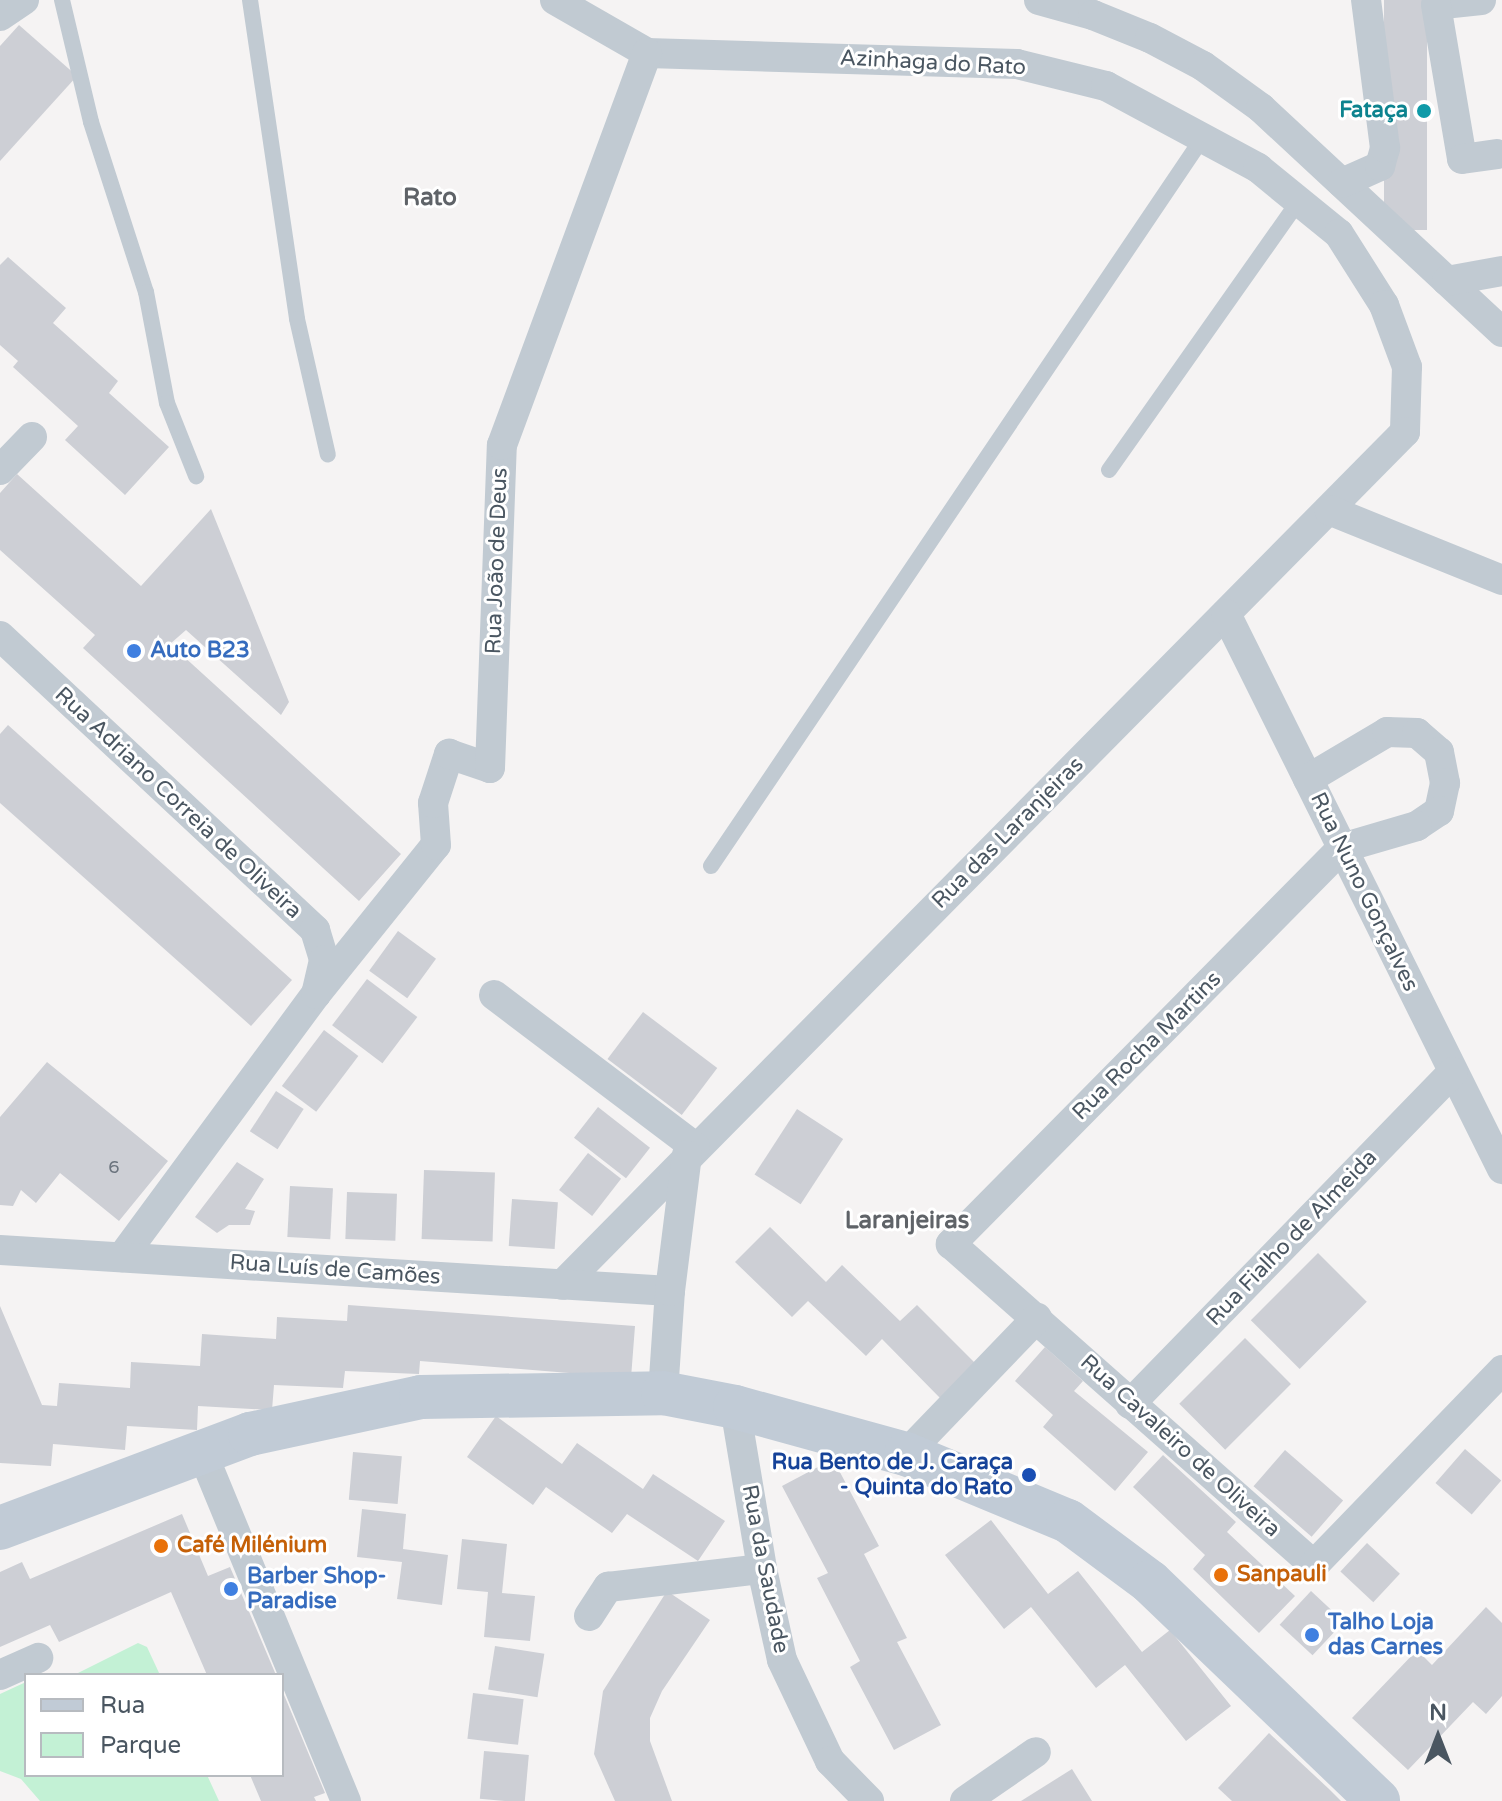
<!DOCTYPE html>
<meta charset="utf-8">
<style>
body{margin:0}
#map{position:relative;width:1502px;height:1801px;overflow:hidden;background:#f5f3f3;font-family:"Varela Round",sans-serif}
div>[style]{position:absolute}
.green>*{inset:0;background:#c3f1d5}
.building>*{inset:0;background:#cdcfd5;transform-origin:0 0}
.lane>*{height:16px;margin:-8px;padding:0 8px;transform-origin:8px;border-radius:8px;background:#c1cad2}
.street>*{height:30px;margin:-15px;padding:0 15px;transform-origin:15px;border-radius:15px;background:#c1cad2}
.secondary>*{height:44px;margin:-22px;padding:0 22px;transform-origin:22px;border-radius:22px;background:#c1cbd6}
.dots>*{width:22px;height:22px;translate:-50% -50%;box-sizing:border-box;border:4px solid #fff;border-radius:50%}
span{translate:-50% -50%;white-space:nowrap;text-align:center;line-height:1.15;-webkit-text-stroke:6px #fff;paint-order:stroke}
.number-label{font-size:18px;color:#6b747e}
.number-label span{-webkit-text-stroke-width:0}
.street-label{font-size:22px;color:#4a5661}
.culture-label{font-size:22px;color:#0d838f;font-weight:700}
.right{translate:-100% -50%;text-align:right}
.shop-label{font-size:22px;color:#366cbe;font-weight:700}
.left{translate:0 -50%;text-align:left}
.transit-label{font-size:22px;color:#164399;font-weight:700}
.food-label{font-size:22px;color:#c56008;font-weight:700}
.neighbourhood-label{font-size:24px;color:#5f6368;font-weight:700}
.legend{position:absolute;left:24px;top:1673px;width:260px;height:104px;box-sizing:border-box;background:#fff;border:2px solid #b7bbc0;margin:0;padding:10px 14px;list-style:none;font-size:24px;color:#4a5661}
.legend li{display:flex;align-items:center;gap:16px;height:40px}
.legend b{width:40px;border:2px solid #b7bbc0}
.north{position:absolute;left:1398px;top:1697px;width:80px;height:80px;-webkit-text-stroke:6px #fff;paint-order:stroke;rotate:0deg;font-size:22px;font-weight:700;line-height:32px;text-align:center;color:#4a5661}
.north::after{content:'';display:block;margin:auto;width:28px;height:36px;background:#4a5661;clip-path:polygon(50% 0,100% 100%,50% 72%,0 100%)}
</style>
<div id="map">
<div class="green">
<i style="clip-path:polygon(138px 1643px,147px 1647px,160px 1675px,74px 1675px)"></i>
<i style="clip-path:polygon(26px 1682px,26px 1775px,207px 1775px,219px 1801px,40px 1801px,21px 1779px,0 1771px,0 1694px)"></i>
</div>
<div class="building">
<i style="left:1384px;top:0;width:43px;height:230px"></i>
<i style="clip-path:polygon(19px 25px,77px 76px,0 161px,0 46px)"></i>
<i style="clip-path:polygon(8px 257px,66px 308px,53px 323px,118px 381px,109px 393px,169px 447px,125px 495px,65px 440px,78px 426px,13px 367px,18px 361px,0 345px,0 265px)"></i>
<i style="clip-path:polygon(17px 474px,141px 586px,211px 509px,289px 702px,281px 715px,186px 630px,170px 644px,401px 854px,359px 901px,83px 648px,95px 635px,0 550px,0 493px)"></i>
<i style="clip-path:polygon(8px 725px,292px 980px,251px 1026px,0 803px,0 734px)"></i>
<i style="left:398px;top:931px;width:47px;height:49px;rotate:36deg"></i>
<i style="left:367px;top:979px;width:63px;height:58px;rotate:37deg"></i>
<i style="left:643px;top:1012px;width:93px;height:59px;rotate:37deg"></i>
<i style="left:324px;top:1030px;width:43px;height:70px;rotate:37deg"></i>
<i style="clip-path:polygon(47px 1062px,168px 1161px,119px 1221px,60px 1173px,36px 1203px,21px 1190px,13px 1206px,0 1205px,0 1117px)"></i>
<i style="left:276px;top:1091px;width:33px;height:48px;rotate:33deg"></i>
<i style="left:598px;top:1107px;width:66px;height:39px;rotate:38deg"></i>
<i style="left:797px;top:1109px;width:55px;height:78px;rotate:33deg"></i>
<i style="left:588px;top:1153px;width:42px;height:47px;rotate:38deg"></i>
<i style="clip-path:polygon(237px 1162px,264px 1179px,245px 1209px,255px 1211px,250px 1225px,229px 1225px,217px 1233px,195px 1217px)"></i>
<i style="left:424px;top:1170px;width:71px;height:69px;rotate:2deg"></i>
<i style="left:290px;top:1186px;width:43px;height:51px;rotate:3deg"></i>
<i style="left:347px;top:1192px;width:50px;height:47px;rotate:2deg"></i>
<i style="left:512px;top:1199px;width:46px;height:47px;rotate:4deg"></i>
<i style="clip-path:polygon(770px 1227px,826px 1282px,842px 1265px,900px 1321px,917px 1305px,976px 1364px,940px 1398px,882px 1339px,866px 1356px,808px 1301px,792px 1317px,735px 1262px)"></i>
<i style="left:1318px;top:1253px;width:69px;height:95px;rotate:45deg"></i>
<i style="clip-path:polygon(348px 1305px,635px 1326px,631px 1378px,420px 1361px,419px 1374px,345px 1371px,343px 1388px,274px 1385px,272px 1410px,198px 1406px,197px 1430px,127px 1426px,125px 1450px,53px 1444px,51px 1466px,0 1463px,0 1306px,42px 1405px,57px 1406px,59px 1383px,130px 1388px,131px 1362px,200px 1366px,202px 1334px,276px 1339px,277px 1317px,347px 1321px)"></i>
<i style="left:1245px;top:1338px;width:65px;height:93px;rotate:45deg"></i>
<i style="clip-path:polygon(1045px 1347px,1083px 1381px,1074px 1391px,1148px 1452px,1115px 1491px,1043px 1427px,1053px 1415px,1015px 1381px)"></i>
<i style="clip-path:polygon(496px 1416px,562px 1464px,577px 1443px,643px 1489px,653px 1474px,725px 1521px,698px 1561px,627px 1514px,612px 1533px,546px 1487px,533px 1505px,467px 1457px)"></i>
<i style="left:1465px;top:1449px;width:48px;height:45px;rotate:41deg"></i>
<i style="left:1285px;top:1450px;width:77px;height:48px;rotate:41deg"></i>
<i style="left:353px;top:1452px;width:49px;height:48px;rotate:5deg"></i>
<i style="clip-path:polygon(1163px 1455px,1236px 1522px,1227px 1532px,1295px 1596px,1259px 1633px,1193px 1569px,1205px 1555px,1133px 1487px)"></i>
<i style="clip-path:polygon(833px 1459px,879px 1546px,864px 1554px,907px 1638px,897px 1642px,941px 1725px,894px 1750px,850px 1667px,860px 1661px,817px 1578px,828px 1573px,782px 1486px)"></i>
<i style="clip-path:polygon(362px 1509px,406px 1514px,403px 1549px,448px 1555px,442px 1605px,397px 1599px,402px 1562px,357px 1557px)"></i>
<i style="clip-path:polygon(182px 1514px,208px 1576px,230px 1567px,276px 1675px,207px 1675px,171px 1592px,59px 1642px,50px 1625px,0 1647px,0 1572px,22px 1562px,30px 1579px)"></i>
<i style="clip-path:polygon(991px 1520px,1048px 1594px,1078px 1571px,1142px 1652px,1170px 1630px,1231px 1706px,1186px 1741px,1125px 1665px,1096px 1688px,1031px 1607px,1004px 1629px,945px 1555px)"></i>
<i style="clip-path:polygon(462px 1539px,507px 1544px,502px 1593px,535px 1596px,530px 1641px,484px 1637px,488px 1592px,457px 1589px)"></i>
<i style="left:1367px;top:1543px;width:45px;height:39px;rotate:43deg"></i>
<i style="clip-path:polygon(667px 1591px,710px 1620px,662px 1691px,650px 1718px,650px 1741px,672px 1801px,615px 1801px,594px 1754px,603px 1691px)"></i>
<i style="left:1311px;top:1591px;width:45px;height:46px;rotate:43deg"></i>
<i style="clip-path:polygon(1486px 1607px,1502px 1623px,1502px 1696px,1486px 1714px,1473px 1702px,1408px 1770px,1352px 1718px,1417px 1650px,1432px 1665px)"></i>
<i style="left:495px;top:1646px;width:50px;height:44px;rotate:9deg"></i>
<i style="clip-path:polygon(282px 1690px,325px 1793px,314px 1797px,316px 1801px,261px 1801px,250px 1775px,282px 1775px)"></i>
<i style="left:473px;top:1693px;width:51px;height:46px;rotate:7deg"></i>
<i style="clip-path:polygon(1269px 1733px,1329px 1789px,1341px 1801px,1232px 1801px,1218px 1788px)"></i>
<i style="left:484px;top:1751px;width:45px;height:48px;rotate:5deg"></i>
<i style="clip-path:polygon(1072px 1769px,1092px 1801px,1021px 1801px)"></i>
</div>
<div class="lane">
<i style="left:62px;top:0;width:125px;rotate:76.6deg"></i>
<i style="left:91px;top:122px;width:179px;rotate:72.1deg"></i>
<i style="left:146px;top:292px;width:113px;rotate:79.3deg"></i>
<i style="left:167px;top:403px;width:79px;rotate:68.3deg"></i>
<i style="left:250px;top:0;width:322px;rotate:81.6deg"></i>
<i style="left:297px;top:319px;width:139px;rotate:77.2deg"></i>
<i style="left:1109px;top:470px;width:329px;rotate:-54.8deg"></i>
<i style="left:711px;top:866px;width:881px;rotate:-55.97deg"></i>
</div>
<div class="street">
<i style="left:555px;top:0;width:106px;rotate:29.9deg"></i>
<i style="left:647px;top:53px;width:370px;rotate:1.7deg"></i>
<i style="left:1017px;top:64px;width:92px;rotate:13.9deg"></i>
<i style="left:1106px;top:86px;width:173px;rotate:28.3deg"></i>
<i style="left:1258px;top:168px;width:104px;rotate:39.2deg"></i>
<i style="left:1339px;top:234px;width:84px;rotate:57.6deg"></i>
<i style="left:1384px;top:305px;width:66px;rotate:69.6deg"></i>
<i style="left:1407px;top:367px;width:65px;rotate:91.8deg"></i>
<i style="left:1405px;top:432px;width:1199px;rotate:134.66deg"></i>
<i style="left:1039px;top:0;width:56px;rotate:15.5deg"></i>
<i style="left:1093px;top:15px;width:61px;rotate:22deg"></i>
<i style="left:1150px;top:38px;width:60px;rotate:27.8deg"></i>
<i style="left:1203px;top:66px;width:72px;rotate:35.9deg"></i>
<i style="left:1261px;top:108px;width:329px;rotate:42.9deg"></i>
<i style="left:1481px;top:0;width:45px;rotate:173.7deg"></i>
<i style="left:1436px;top:5px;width:156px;rotate:80.4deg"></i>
<i style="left:1462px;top:159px;width:35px;rotate:-8deg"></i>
<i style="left:0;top:16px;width:29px;rotate:-34deg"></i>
<i style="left:1342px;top:183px;width:42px;rotate:-24.1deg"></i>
<i style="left:1380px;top:166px;width:19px;rotate:-74deg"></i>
<i style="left:1385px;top:148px;width:149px;rotate:-97.3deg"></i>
<i style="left:1447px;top:281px;width:56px;rotate:-10.3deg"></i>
<i style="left:0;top:470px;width:46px;rotate:-45.9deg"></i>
<i style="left:1329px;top:510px;width:187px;rotate:22deg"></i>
<i style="left:1226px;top:614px;width:620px;rotate:63.56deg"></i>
<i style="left:0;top:636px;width:431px;rotate:43deg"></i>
<i style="left:315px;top:930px;width:31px;rotate:73deg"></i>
<i style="left:324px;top:960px;width:35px;rotate:103deg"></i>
<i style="left:316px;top:994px;width:327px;rotate:126.4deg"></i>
<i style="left:1308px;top:779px;width:92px;rotate:-30.7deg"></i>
<i style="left:1387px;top:732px;width:30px;rotate:2deg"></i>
<i style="left:1417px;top:733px;width:29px;rotate:41deg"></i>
<i style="left:1439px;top:752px;width:32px;rotate:79deg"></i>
<i style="left:1445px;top:783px;width:29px;rotate:102deg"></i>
<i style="left:1439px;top:811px;width:27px;rotate:146deg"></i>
<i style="left:1417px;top:826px;width:78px;rotate:163.7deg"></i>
<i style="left:1342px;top:848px;width:557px;rotate:134.64deg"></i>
<i style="left:951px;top:1244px;width:485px;rotate:41.5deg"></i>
<i style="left:1314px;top:1565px;width:271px;rotate:-46deg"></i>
<i style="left:316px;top:994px;width:191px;rotate:-51.2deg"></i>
<i style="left:436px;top:845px;width:42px;rotate:-94.1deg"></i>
<i style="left:433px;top:803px;width:52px;rotate:-71.9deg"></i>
<i style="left:449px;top:754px;width:43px;rotate:18.9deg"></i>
<i style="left:490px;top:768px;width:323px;rotate:-87.9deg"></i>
<i style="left:502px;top:445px;width:418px;rotate:-69.7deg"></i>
<i style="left:494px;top:995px;width:252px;rotate:37.1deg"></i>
<i style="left:0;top:1250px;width:671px;rotate:3.5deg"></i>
<i style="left:663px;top:1393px;width:102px;rotate:-86.1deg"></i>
<i style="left:670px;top:1291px;width:137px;rotate:-82.9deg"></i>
<i style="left:1130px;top:1404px;width:463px;rotate:-45.8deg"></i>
<i style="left:735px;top:1407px;width:164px;rotate:80.5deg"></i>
<i style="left:762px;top:1569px;width:93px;rotate:77.6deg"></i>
<i style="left:782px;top:1660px;width:112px;rotate:64.6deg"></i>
<i style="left:830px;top:1761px;width:56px;rotate:45.7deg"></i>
<i style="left:202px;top:1452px;width:378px;rotate:67.6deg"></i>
<i style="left:906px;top:1454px;width:189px;rotate:-46.1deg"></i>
<i style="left:589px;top:1616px;width:35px;rotate:-57deg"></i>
<i style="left:608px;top:1587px;width:155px;rotate:-6.7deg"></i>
<i style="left:0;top:1675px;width:42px;rotate:-24.1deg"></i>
<i style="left:965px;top:1801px;width:86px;rotate:-34.6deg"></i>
</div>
<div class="secondary">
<i style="left:0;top:1528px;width:267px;rotate:-20.6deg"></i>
<i style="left:250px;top:1434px;width:175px;rotate:-12.2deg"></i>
<i style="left:421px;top:1397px;width:242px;rotate:-0.9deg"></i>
<i style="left:663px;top:1393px;width:73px;rotate:11deg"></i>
<i style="left:735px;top:1407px;width:177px;rotate:15.4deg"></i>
<i style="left:906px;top:1454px;width:175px;rotate:22.5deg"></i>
<i style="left:1068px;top:1521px;width:102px;rotate:36.6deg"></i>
<i style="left:1150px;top:1582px;width:316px;rotate:43.8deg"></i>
</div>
<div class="dots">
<i style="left:1424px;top:111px;background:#0f9aa8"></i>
<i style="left:134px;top:651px;background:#3f7fe0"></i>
<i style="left:1029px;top:1475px;background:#1a4fb4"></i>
<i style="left:161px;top:1546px;background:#e8710a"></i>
<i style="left:1221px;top:1575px;background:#e8710a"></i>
<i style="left:231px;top:1589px;background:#3f7fe0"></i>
<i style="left:1312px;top:1635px;background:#3f7fe0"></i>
</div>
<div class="number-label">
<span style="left:114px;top:1167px">6</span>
</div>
<div class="street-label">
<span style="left:933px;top:63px;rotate:3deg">Azinhaga do Rato</span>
<span style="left:497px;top:561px;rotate:-88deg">Rua João de Deus</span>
<span style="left:178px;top:803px;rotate:43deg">Rua Adriano Correia de Oliveira</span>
<span style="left:1008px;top:833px;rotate:-45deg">Rua das Laranjeiras</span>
<span style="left:1364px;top:892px;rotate:64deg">Rua Nuno Gonçalves</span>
<span style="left:1147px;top:1046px;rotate:-45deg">Rua Rocha Martins</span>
<span style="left:1292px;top:1238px;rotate:-46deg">Rua Fialho de Almeida</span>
<span style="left:335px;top:1270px;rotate:4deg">Rua Luís de Camões</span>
<span style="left:1180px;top:1446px;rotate:42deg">Rua Cavaleiro de Oliveira</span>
<span style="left:765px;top:1569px;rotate:79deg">Rua da Saudade</span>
</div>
<div class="culture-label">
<span class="right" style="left:1408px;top:111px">Fataça</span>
</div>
<div class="shop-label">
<span class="left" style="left:150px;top:651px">Auto B23</span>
<span class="left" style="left:247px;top:1589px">Barber Shop-<br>Paradise</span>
<span class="left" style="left:1328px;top:1635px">Talho Loja<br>das Carnes</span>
</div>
<div class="transit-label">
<span class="right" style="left:1013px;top:1475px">Rua Bento de J. Caraça<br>- Quinta do Rato</span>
</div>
<div class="food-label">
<span class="left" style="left:177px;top:1546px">Café Milénium</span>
<span class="left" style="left:1237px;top:1575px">Sanpauli</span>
</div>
<div class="neighbourhood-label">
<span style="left:430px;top:198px">Rato</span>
<span style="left:907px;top:1221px">Laranjeiras</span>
</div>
<ul class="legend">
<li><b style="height:10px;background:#c1cbd6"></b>Rua</li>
<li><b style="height:22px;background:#c3f1d5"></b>Parque</li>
</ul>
<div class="north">N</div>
</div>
